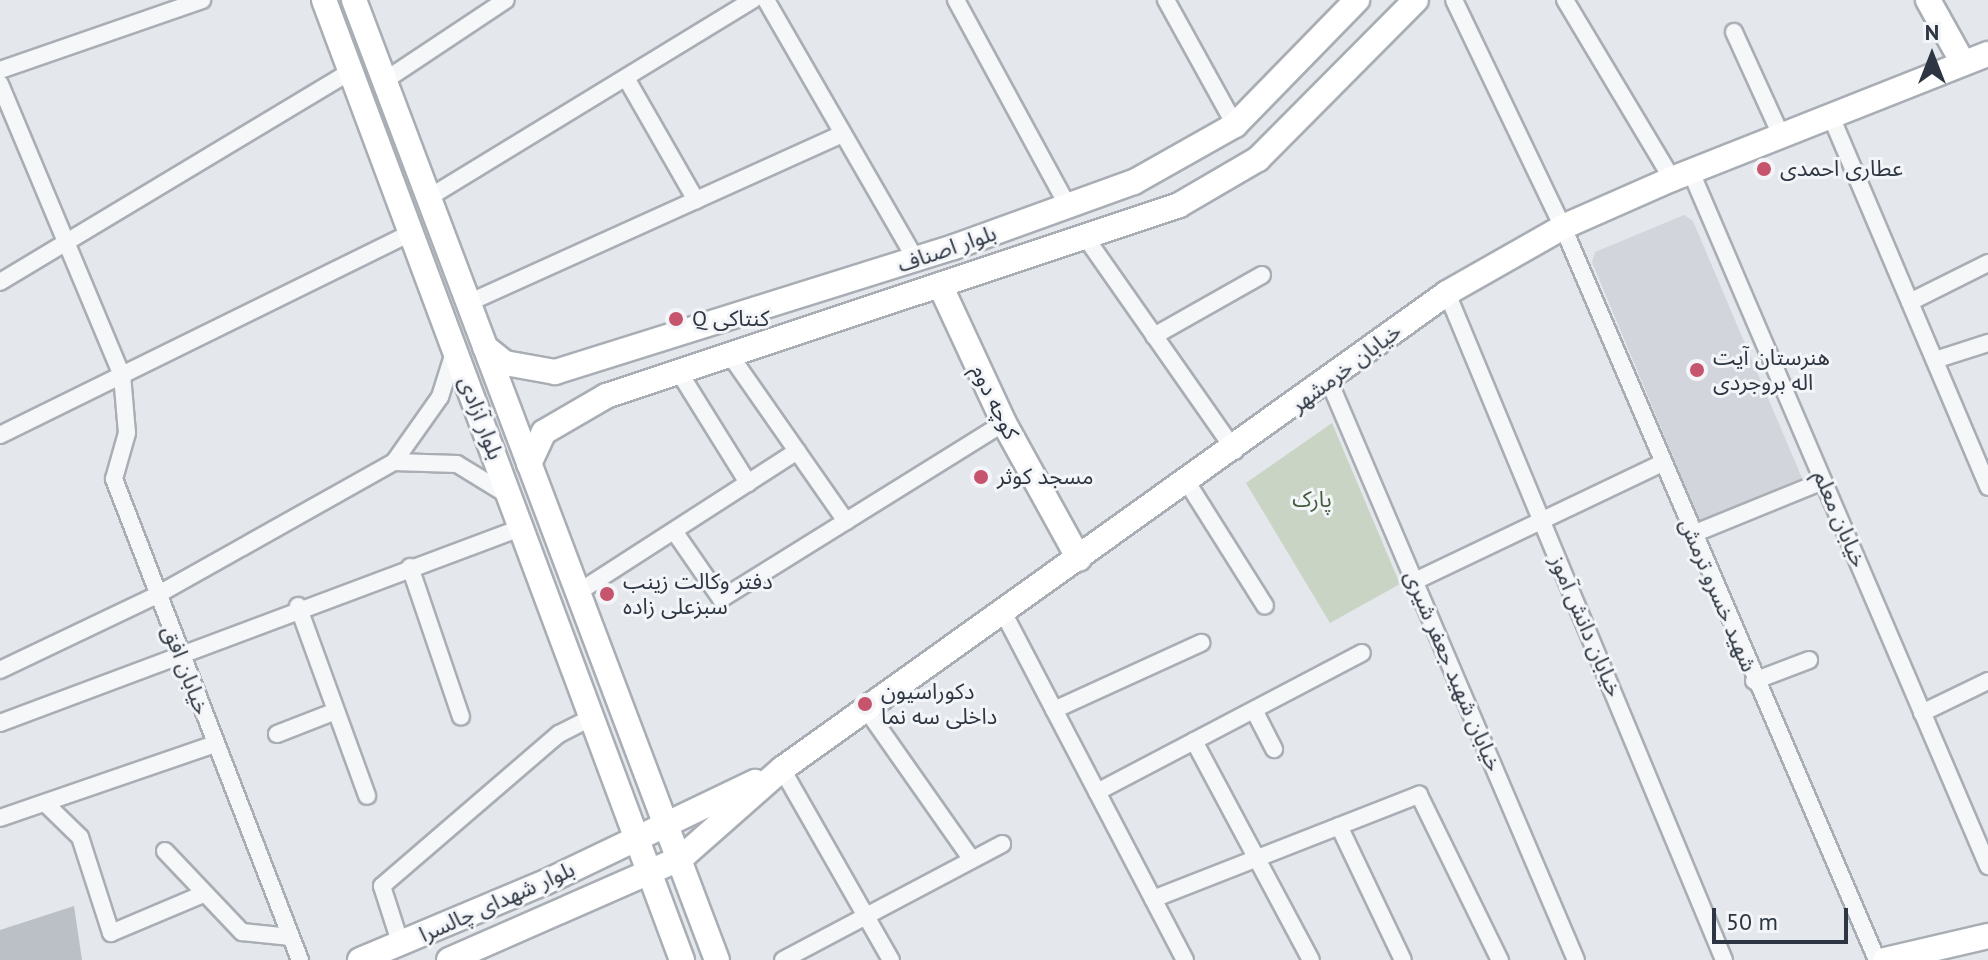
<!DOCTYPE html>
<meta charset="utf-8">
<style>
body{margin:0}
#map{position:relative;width:1988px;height:960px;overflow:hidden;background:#e4e7eb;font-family:"PT Sans","Noto Sans Arabic",sans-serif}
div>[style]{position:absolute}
.built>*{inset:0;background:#d2d6dc}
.green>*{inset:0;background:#cad4c5}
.building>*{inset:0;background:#bbc0c7}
.roads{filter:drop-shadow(2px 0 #a9aeb5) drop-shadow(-2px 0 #a9aeb5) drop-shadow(0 2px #a9aeb5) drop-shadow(0 -2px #a9aeb5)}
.street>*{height:16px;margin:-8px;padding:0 8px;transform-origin:8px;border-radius:8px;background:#f6f7f9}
.secondary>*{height:24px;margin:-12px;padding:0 12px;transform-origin:12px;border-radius:12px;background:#fff}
.dots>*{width:22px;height:22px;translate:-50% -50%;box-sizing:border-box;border:4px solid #f3f5f8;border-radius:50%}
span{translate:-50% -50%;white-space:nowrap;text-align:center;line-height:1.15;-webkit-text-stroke:6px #f3f5f8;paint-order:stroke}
.poi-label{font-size:22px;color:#2d3642}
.left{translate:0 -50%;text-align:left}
.street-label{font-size:22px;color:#2d3642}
.park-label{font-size:22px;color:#435c3b}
.north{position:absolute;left:1892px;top:16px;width:80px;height:80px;-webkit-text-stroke:6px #f3f5f8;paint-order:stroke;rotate:0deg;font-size:22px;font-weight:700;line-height:32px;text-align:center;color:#2d3642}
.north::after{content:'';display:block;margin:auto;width:28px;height:36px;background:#2d3642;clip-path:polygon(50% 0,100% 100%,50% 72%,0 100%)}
.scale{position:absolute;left:1712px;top:908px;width:136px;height:36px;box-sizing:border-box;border:4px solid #2d3642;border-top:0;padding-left:10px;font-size:24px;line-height:28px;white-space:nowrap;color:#2d3642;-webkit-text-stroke:6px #f3f5f8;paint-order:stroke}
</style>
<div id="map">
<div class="built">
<i style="clip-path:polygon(1684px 215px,1693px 221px,1802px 478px,1700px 521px,1592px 262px,1595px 252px)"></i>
</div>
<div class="green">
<i style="clip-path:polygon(1332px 423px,1400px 584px,1330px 623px,1246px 483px)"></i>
</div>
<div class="building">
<i style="clip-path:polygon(74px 906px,82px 960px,0 960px,0 930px)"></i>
</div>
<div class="roads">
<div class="street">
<i style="left:766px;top:0;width:300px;rotate:60deg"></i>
<i style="left:956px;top:0;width:234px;rotate:61.5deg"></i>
<i style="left:1166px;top:0;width:143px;rotate:61.1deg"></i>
<i style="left:1454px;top:0;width:252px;rotate:64.4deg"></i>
<i style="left:1563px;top:227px;width:797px;rotate:66.81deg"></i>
<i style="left:1565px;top:0;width:209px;rotate:59.1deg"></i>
<i style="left:1734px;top:32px;width:113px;rotate:65.5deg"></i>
<i style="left:0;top:70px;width:214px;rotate:-19.1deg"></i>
<i style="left:626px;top:78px;width:141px;rotate:60.2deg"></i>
<i style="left:384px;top:81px;width:146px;rotate:-33.6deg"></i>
<i style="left:0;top:84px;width:316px;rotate:67.3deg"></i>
<i style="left:122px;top:375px;width:58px;rotate:85.1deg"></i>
<i style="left:127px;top:433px;width:48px;rotate:105.8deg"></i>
<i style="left:114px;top:479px;width:516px;rotate:68.86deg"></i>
<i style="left:1830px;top:114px;width:405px;rotate:67deg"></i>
<i style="left:1691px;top:172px;width:755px;rotate:66.83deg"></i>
<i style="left:428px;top:198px;width:381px;rotate:-31.4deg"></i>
<i style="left:1086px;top:238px;width:260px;rotate:55deg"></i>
<i style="left:0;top:282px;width:407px;rotate:-31deg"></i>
<i style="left:1447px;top:293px;width:722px;rotate:67.45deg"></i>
<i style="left:1910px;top:302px;width:87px;rotate:-26.6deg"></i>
<i style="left:468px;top:303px;width:411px;rotate:-24.3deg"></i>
<i style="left:1154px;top:336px;width:124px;rotate:-29.5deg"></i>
<i style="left:730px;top:355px;width:203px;rotate:55.1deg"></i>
<i style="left:1935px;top:360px;width:56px;rotate:-17.8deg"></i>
<i style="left:679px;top:372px;width:131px;rotate:58.1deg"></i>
<i style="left:1329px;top:381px;width:629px;rotate:66.9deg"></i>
<i style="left:0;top:435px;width:459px;rotate:-26.2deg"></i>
<i style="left:394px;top:462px;width:63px;rotate:1.8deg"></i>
<i style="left:457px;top:464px;width:63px;rotate:31.4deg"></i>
<i style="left:1187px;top:482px;width:146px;rotate:57.8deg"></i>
<i style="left:674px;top:531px;width:83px;rotate:55.3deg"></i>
<i style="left:721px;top:599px;width:333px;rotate:-31.9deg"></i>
<i style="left:1693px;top:534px;width:140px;rotate:-22.2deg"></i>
<i style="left:410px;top:567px;width:158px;rotate:71.2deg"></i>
<i style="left:1415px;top:581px;width:274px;rotate:-25.5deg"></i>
<i style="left:577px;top:593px;width:262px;rotate:-32.8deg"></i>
<i style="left:298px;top:606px;width:202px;rotate:70deg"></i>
<i style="left:1003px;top:612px;width:393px;rotate:62.4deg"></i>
<i style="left:0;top:670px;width:174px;rotate:-25.5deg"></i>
<i style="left:157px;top:595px;width:272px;rotate:-29.3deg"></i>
<i style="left:394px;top:462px;width:80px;rotate:-54.7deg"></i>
<i style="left:440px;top:397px;width:50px;rotate:-72.6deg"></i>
<i style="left:1754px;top:681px;width:59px;rotate:-20.9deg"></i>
<i style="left:866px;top:709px;width:184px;rotate:54.9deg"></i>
<i style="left:1054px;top:710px;width:162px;rotate:-24.5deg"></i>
<i style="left:1254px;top:710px;width:44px;rotate:62.9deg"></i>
<i style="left:1922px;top:713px;width:73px;rotate:-25.9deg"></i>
<i style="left:0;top:723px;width:559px;rotate:-20.54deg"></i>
<i style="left:277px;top:734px;width:63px;rotate:-21.3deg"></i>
<i style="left:1194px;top:741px;width:248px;rotate:61.9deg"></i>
<i style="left:782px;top:769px;width:220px;rotate:60.3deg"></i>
<i style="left:1097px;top:792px;width:299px;rotate:-27.7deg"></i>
<i style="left:45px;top:803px;width:49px;rotate:44.2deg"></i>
<i style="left:80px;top:837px;width:101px;rotate:72.1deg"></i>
<i style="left:111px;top:933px;width:98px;rotate:-22.9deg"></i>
<i style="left:0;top:818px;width:227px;rotate:-19deg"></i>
<i style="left:1339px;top:826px;width:148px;rotate:64.5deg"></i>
<i style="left:165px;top:851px;width:112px;rotate:46.5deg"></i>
<i style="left:242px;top:932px;width:49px;rotate:5.8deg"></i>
<i style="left:1153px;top:899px;width:286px;rotate:-21.4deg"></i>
<i style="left:1419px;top:795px;width:184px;rotate:63.9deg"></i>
<i style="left:401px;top:945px;width:62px;rotate:-107.9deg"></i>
<i style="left:382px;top:886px;width:233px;rotate:-40.7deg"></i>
<i style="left:559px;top:734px;width:39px;rotate:-27deg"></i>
<i style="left:783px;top:960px;width:248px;rotate:-27.9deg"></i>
</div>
<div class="secondary">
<i style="left:324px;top:0;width:1025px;rotate:69.55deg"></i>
<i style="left:354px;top:0;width:1026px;rotate:69.29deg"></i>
<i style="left:1928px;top:0;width:72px;rotate:60.9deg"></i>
<i style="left:940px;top:285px;width:152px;rotate:65.1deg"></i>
<i style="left:1004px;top:423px;width:155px;rotate:61.1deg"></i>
<i style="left:485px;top:347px;width:26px;rotate:39deg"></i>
<i style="left:505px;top:363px;width:51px;rotate:10.2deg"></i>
<i style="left:555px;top:372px;width:418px;rotate:-17.4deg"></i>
<i style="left:954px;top:247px;width:191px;rotate:-19.9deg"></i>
<i style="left:1134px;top:182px;width:116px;rotate:-29.4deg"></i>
<i style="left:1235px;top:125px;width:175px;rotate:-45.7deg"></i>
<i style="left:529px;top:464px;width:35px;rotate:-65deg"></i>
<i style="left:544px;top:432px;width:72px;rotate:-30.1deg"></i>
<i style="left:606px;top:396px;width:604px;rotate:-18.43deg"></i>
<i style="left:1179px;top:205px;width:91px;rotate:-30.2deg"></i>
<i style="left:1258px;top:159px;width:224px;rotate:-45.2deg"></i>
<i style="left:360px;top:960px;width:202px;rotate:-22.8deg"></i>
<i style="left:546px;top:882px;width:232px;rotate:-25.6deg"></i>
<i style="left:449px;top:960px;width:253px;rotate:-23.7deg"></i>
<i style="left:681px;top:858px;width:135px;rotate:-41.4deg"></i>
<i style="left:782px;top:769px;width:818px;rotate:-35.59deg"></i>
<i style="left:1447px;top:293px;width:133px;rotate:-29.6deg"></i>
<i style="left:1563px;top:227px;width:119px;rotate:-23.8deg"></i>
<i style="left:1672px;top:179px;width:340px;rotate:-21.6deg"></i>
<i style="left:1885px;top:960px;width:106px;rotate:-13.1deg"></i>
</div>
</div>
<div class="dots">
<i style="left:1764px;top:169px;background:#c5546c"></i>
<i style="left:676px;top:319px;background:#c5546c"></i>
<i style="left:1697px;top:370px;background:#c5546c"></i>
<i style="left:981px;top:477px;background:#c5546c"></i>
<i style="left:607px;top:594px;background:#c5546c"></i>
<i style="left:865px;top:704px;background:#c5546c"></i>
</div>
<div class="poi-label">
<span class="left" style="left:1780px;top:169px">عطاری احمدی</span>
<span class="left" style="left:692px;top:319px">Q کنتاکی</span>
<span class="left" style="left:1713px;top:370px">هنرستان آیت<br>اله بروجردی</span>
<span class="left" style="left:997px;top:477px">مسجد کوثر</span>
<span class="left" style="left:623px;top:594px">دفتر وکالت زینب<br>سبزعلی زاده</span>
<span class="left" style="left:881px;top:704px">دکوراسیون<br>داخلی سه نما</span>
</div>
<div class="street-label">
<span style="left:947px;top:249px;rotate:-19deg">بلوار اصناف</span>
<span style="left:1346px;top:368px;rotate:-37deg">خیابان خرمشهر</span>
<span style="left:995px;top:402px;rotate:64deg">کوچه دوم</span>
<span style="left:481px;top:418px;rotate:69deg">بلوار آزادی</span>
<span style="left:1840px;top:519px;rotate:67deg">خیابان معلم</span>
<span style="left:1718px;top:595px;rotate:67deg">شهید خسرو ترمش</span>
<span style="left:1586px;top:626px;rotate:67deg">خیابان دانش آموز</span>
<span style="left:186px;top:670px;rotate:69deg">خیابان افق</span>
<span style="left:1453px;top:671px;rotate:67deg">خیابان شهید جعفر شیری</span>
<span style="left:497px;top:902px;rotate:-24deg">بلوار شهدای چالسرا</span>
</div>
<div class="park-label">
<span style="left:1312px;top:500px">پارک</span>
</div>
<div class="north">N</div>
<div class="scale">50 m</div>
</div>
